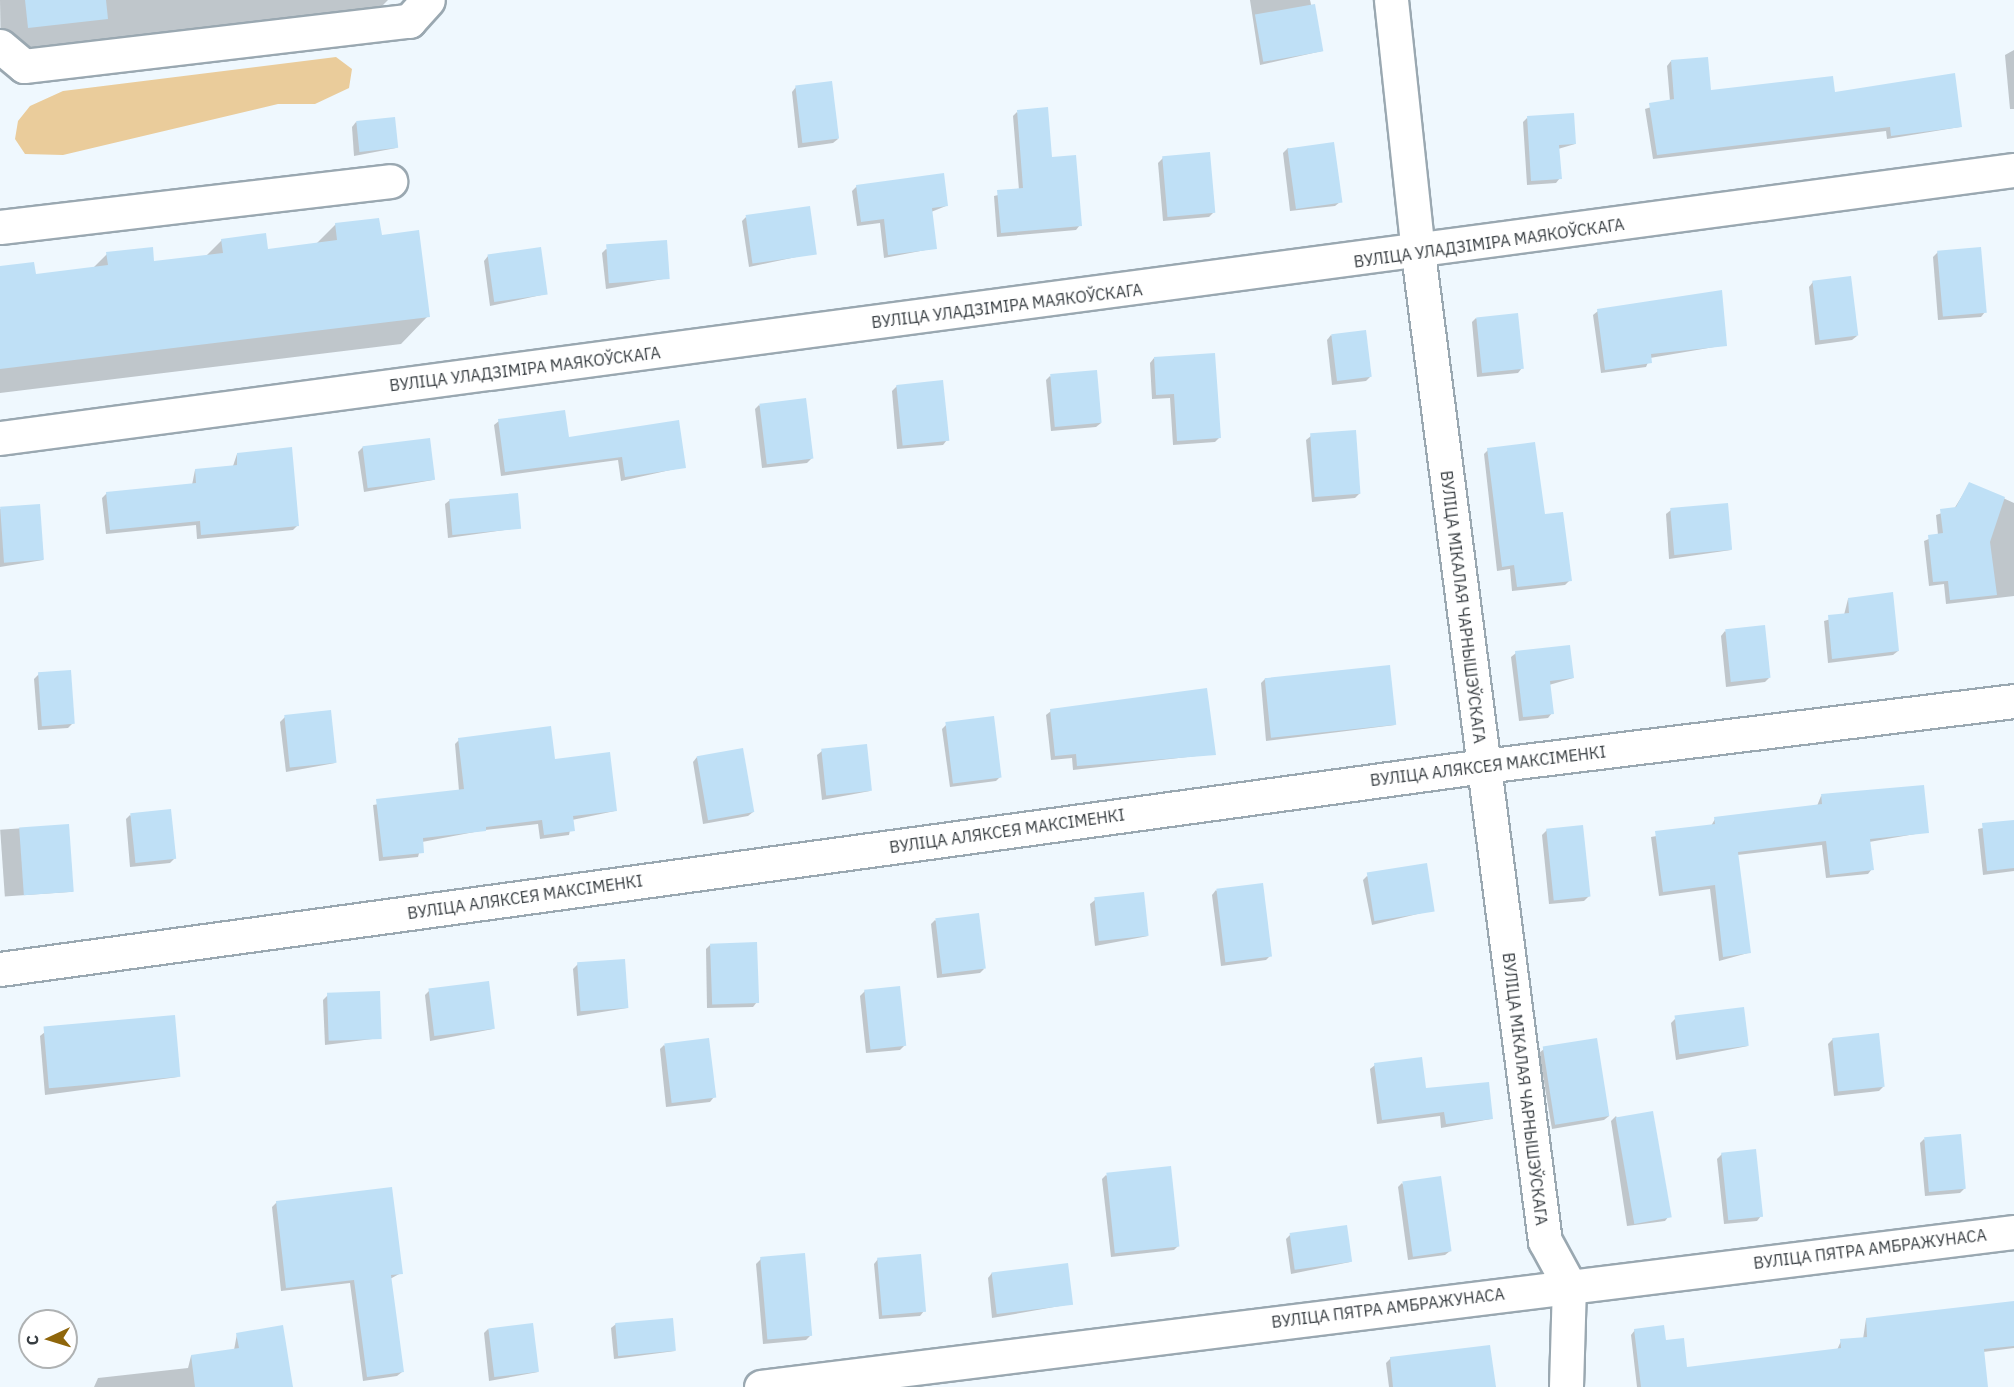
<!DOCTYPE html>
<meta charset="utf-8">
<style>
body{margin:0}
#map{position:relative;width:2014px;height:1387px;overflow:hidden;background:#eff8fe;font-family:"IBM Plex Sans",sans-serif}
div>[style]{position:absolute}
.green>*{inset:0;background:#eacc9b}
.shadow>*{inset:0;background:#0003;transform-origin:0 0}
.building>*{inset:0;background:#bfe0f6;transform-origin:0 0}
.roads{filter:drop-shadow(2px 0 #9aa8b1) drop-shadow(-2px 0 #9aa8b1) drop-shadow(0 2px #9aa8b1) drop-shadow(0 -2px #9aa8b1)}
.minor>*{height:33px;margin:-16.5px;padding:0 16.5px;transform-origin:16.5px;border-radius:16.5px;background:#fff}
span{translate:-50% -50%;white-space:nowrap;text-align:center;line-height:1.15;-webkit-text-stroke:6px #fff;paint-order:stroke}
.street-label{font-size:16px;color:#383e42}
.north{position:absolute;left:18px;top:1309px;width:60px;height:60px;box-sizing:border-box;background:#fff;border:2px solid #afb2b3;border-radius:50%;rotate:266deg;font-size:16px;font-weight:700;line-height:24px;text-align:center;color:#383e42}
.north::after{content:'';display:block;margin:auto;width:21px;height:27px;background:#8f660b;clip-path:polygon(50% 0,100% 100%,50% 72%,0 100%)}
</style>
<div id="map">
<div class="green">
<i style="clip-path:polygon(336px 57px,352px 69px,349px 88px,315px 104px,278px 104px,63px 155px,25px 154px,15px 139px,18px 121px,30px 106px,63px 91px)"></i>
</div>
<div class="shadow">
<i style="clip-path:polygon(0 0,388px 0,378px 10px,1px 54px)"></i>
<i style="clip-path:polygon(1250px 0,1310px 0,1322px 51px,1260px 65px)"></i>
<i style="clip-path:polygon(2014px 50px,2014px 109px,2010px 109px,2005px 55px)"></i>
<i style="clip-path:polygon(1671px 61px,1710px 92px,1834px 94px,1960px 127px,1887px 139px,1886px 131px,1653px 159px,1645px 109px,1670px 101px,1667px 66px)"></i>
<i style="clip-path:polygon(796px 87px,838px 139px,833px 143px,798px 148px,792px 92px)"></i>
<i style="clip-path:polygon(1017px 112px,1050px 158px,1080px 225px,1076px 230px,997px 237px,994px 196px,1019px 190px,1013px 116px)"></i>
<i style="clip-path:polygon(1527px 118px,1575px 144px,1558px 149px,1560px 178px,1556px 183px,1527px 185px,1523px 122px)"></i>
<i style="clip-path:polygon(356px 122px,396px 148px,354px 156px,352px 127px)"></i>
<i style="clip-path:polygon(1288px 148px,1340px 202px,1335px 206px,1290px 211px,1283px 153px)"></i>
<i style="clip-path:polygon(1163px 158px,1214px 212px,1209px 217px,1163px 221px,1158px 163px)"></i>
<i style="clip-path:polygon(857px 186px,946px 206px,931px 212px,936px 248px,884px 258px,880px 223px,857px 226px,852px 191px)"></i>
<i style="clip-path:polygon(747px 216px,815px 253px,749px 267px,742px 221px)"></i>
<i style="clip-path:polygon(336px 224px,381px 236px,428px 316px,401px 344px,0 393px,0 267px,35px 276px,92px 269px,107px 254px,153px 262px,206px 256px,222px 240px,266px 250px,316px 244px)"></i>
<i style="clip-path:polygon(606px 249px,669px 278px,606px 289px,602px 253px)"></i>
<i style="clip-path:polygon(1938px 252px,1985px 312px,1981px 317px,1938px 320px,1933px 257px)"></i>
<i style="clip-path:polygon(488px 256px,546px 294px,490px 306px,484px 261px)"></i>
<i style="clip-path:polygon(1813px 282px,1857px 336px,1852px 340px,1815px 345px,1809px 287px)"></i>
<i style="clip-path:polygon(1598px 311px,1726px 345px,1650px 358px,1646px 367px,1601px 373px,1593px 315px)"></i>
<i style="clip-path:polygon(1476px 318px,1522px 368px,1518px 373px,1477px 377px,1472px 322px)"></i>
<i style="clip-path:polygon(1331px 335px,1371px 376px,1366px 381px,1332px 385px,1327px 340px)"></i>
<i style="clip-path:polygon(1154px 358px,1219px 438px,1215px 442px,1173px 445px,1170px 398px,1152px 399px,1150px 363px)"></i>
<i style="clip-path:polygon(1050px 376px,1101px 423px,1096px 427px,1051px 431px,1046px 380px)"></i>
<i style="clip-path:polygon(897px 386px,947px 440px,943px 445px,897px 449px,892px 391px)"></i>
<i style="clip-path:polygon(759px 405px,812px 458px,807px 463px,762px 468px,755px 409px)"></i>
<i style="clip-path:polygon(499px 421px,568px 439px,684px 467px,621px 481px,618px 460px,501px 476px,494px 425px)"></i>
<i style="clip-path:polygon(1311px 436px,1360px 493px,1355px 498px,1312px 502px,1306px 440px)"></i>
<i style="clip-path:polygon(363px 447px,433px 480px,364px 492px,358px 452px)"></i>
<i style="clip-path:polygon(1488px 450px,1543px 516px,1570px 580px,1565px 585px,1512px 591px,1510px 569px,1497px 571px,1484px 454px)"></i>
<i style="clip-path:polygon(237px 454px,297px 526px,293px 530px,197px 539px,196px 525px,106px 534px,102px 498px,107px 493px,192px 485px,195px 470px,233px 466px)"></i>
<i style="clip-path:polygon(1970px 483px,2014px 503px,2014px 596px,1946px 604px,1944px 584px,1929px 586px,1924px 541px,1938px 535px,1936px 515px,1954px 509px)"></i>
<i style="clip-path:polygon(450px 500px,519px 528px,448px 538px,445px 504px)"></i>
<i style="clip-path:polygon(38px 506px,43px 560px,0 567px,0 509px)"></i>
<i style="clip-path:polygon(1671px 510px,1731px 550px,1669px 559px,1666px 514px)"></i>
<i style="clip-path:polygon(1848px 599px,1898px 651px,1893px 655px,1828px 663px,1824px 621px,1844px 615px)"></i>
<i style="clip-path:polygon(1725px 631px,1769px 678px,1765px 682px,1726px 687px,1721px 636px)"></i>
<i style="clip-path:polygon(1516px 653px,1573px 678px,1549px 685px,1552px 713px,1548px 718px,1519px 721px,1511px 657px)"></i>
<i style="clip-path:polygon(39px 674px,73px 723px,68px 728px,38px 730px,34px 679px)"></i>
<i style="clip-path:polygon(1266px 678px,1395px 725px,1266px 741px,1261px 683px)"></i>
<i style="clip-path:polygon(1051px 711px,1214px 754px,1073px 770px,1072px 758px,1051px 760px,1046px 715px)"></i>
<i style="clip-path:polygon(285px 717px,335px 763px,286px 772px,280px 722px)"></i>
<i style="clip-path:polygon(947px 724px,1001px 776px,996px 781px,950px 787px,942px 729px)"></i>
<i style="clip-path:polygon(459px 740px,553px 760px,615px 811px,572px 820px,569px 835px,540px 839px,538px 824px,485px 830px,422px 842px,418px 857px,379px 861px,373px 805px,459px 791px,455px 744px)"></i>
<i style="clip-path:polygon(822px 751px,870px 791px,822px 800px,817px 755px)"></i>
<i style="clip-path:polygon(697px 757px,753px 812px,748px 816px,703px 824px,693px 762px)"></i>
<i style="clip-path:polygon(1821px 796px,1927px 832px,1869px 842px,1872px 869px,1868px 874px,1826px 878px,1822px 845px,1737px 855px,1748px 953px,1719px 961px,1710px 889px,1659px 896px,1651px 837px,1711px 826px,1715px 819px,1817px 806px)"></i>
<i style="clip-path:polygon(130px 815px,174px 859px,170px 863px,130px 867px,126px 819px)"></i>
<i style="clip-path:polygon(2014px 821px,2014px 871px,1983px 875px,1978px 829px)"></i>
<i style="left:68px;top:825px;width:67px;height:68px;rotate:86deg"></i>
<i style="clip-path:polygon(1547px 830px,1589px 896px,1584px 901px,1549px 904px,1542px 835px)"></i>
<i style="clip-path:polygon(1367px 876px,1434px 910px,1372px 925px,1363px 880px)"></i>
<i style="clip-path:polygon(1216px 890px,1271px 955px,1266px 960px,1221px 966px,1212px 895px)"></i>
<i style="clip-path:polygon(1095px 900px,1148px 936px,1095px 946px,1090px 904px)"></i>
<i style="clip-path:polygon(935px 920px,984px 969px,980px 973px,937px 978px,931px 924px)"></i>
<i style="clip-path:polygon(710px 945px,757px 1002px,753px 1007px,707px 1008px,706px 949px)"></i>
<i style="clip-path:polygon(578px 964px,627px 1008px,577px 1016px,573px 969px)"></i>
<i style="clip-path:polygon(429px 991px,493px 1029px,430px 1041px,425px 995px)"></i>
<i style="clip-path:polygon(865px 991px,905px 1045px,900px 1050px,866px 1053px,860px 996px)"></i>
<i style="clip-path:polygon(328px 995px,380px 1038px,325px 1045px,323px 1000px)"></i>
<i style="clip-path:polygon(1675px 1019px,1748px 1046px,1676px 1060px,1671px 1023px)"></i>
<i style="clip-path:polygon(45px 1032px,178px 1077px,45px 1095px,40px 1036px)"></i>
<i style="clip-path:polygon(1833px 1039px,1883px 1087px,1879px 1091px,1834px 1096px,1828px 1044px)"></i>
<i style="clip-path:polygon(664px 1045px,714px 1097px,710px 1102px,666px 1107px,660px 1049px)"></i>
<i style="clip-path:polygon(1544px 1049px,1609px 1116px,1604px 1120px,1552px 1129px,1539px 1053px)"></i>
<i style="clip-path:polygon(1375px 1065px,1425px 1090px,1491px 1119px,1441px 1128px,1440px 1116px,1377px 1124px,1370px 1069px)"></i>
<i style="clip-path:polygon(1616px 1116px,1669px 1216px,1665px 1221px,1627px 1226px,1611px 1121px)"></i>
<i style="clip-path:polygon(1924px 1139px,1965px 1188px,1960px 1193px,1925px 1196px,1920px 1143px)"></i>
<i style="clip-path:polygon(1722px 1154px,1761px 1216px,1757px 1221px,1724px 1224px,1717px 1159px)"></i>
<i style="clip-path:polygon(1106px 1175px,1179px 1245px,1174px 1250px,1111px 1257px,1102px 1179px)"></i>
<i style="clip-path:polygon(1402px 1183px,1450px 1251px,1445px 1255px,1408px 1260px,1398px 1187px)"></i>
<i style="clip-path:polygon(277px 1202px,401px 1273px,390px 1279px,402px 1372px,397px 1376px,363px 1381px,350px 1283px,281px 1291px,272px 1207px)"></i>
<i style="clip-path:polygon(1291px 1234px,1350px 1262px,1291px 1274px,1286px 1239px)"></i>
<i style="clip-path:polygon(761px 1259px,811px 1335px,806px 1340px,763px 1344px,756px 1264px)"></i>
<i style="clip-path:polygon(878px 1259px,924px 1311px,920px 1316px,879px 1319px,874px 1264px)"></i>
<i style="clip-path:polygon(992px 1273px,1071px 1304px,992px 1318px,988px 1278px)"></i>
<i style="clip-path:polygon(2014px 1303px,2014px 1348px,1983px 1352px,1987px 1387px,1637px 1387px,1631px 1335px,1635px 1330px,1665px 1342px,1686px 1369px,1837px 1350px,1841px 1341px,1863px 1339px,1866px 1319px)"></i>
<i style="clip-path:polygon(616px 1324px,675px 1351px,614px 1359px,611px 1328px)"></i>
<i style="clip-path:polygon(488px 1329px,538px 1372px,489px 1381px,484px 1333px)"></i>
<i style="clip-path:polygon(237px 1334px,292px 1387px,94px 1387px,98px 1378px,188px 1368px,191px 1356px,234px 1350px)"></i>
<i style="clip-path:polygon(1391px 1358px,1494px 1387px,1389px 1387px,1386px 1363px)"></i>
</div>
<div class="building">
<i style="clip-path:polygon(25px 0,106px 0,108px 19px,28px 28px)"></i>
<i style="left:1315px;top:4px;width:48px;height:61px;rotate:80deg"></i>
<i style="clip-path:polygon(1708px 57px,1711px 90px,1833px 76px,1835px 92px,1955px 73px,1962px 127px,1891px 136px,1890px 127px,1657px 155px,1649px 103px,1674px 99px,1671px 60px)"></i>
<i style="left:832px;top:81px;width:58px;height:37px;rotate:83deg"></i>
<i style="clip-path:polygon(1048px 107px,1052px 157px,1076px 155px,1082px 226px,1001px 233px,997px 190px,1023px 188px,1017px 110px)"></i>
<i style="clip-path:polygon(1574px 113px,1576px 144px,1559px 145px,1562px 179px,1531px 181px,1527px 116px)"></i>
<i style="left:395px;top:117px;width:31px;height:39px;rotate:84deg"></i>
<i style="left:1334px;top:142px;width:61px;height:47px;rotate:82deg"></i>
<i style="left:1210px;top:152px;width:61px;height:48px;rotate:85deg"></i>
<i style="clip-path:polygon(944px 173px,948px 206px,932px 208px,937px 249px,888px 255px,884px 219px,861px 222px,856px 185px)"></i>
<i style="left:810px;top:206px;width:49px;height:65px;rotate:82deg"></i>
<i style="clip-path:polygon(379px 218px,382px 235px,419px 230px,430px 317px,0 369px,0 266px,34px 262px,36px 274px,108px 265px,106px 252px,153px 247px,154px 261px,223px 253px,221px 239px,266px 233px,268px 249px,337px 240px,335px 223px)"></i>
<i style="left:667px;top:240px;width:39px;height:61px;rotate:86deg"></i>
<i style="left:541px;top:247px;width:48px;height:54px;rotate:82deg"></i>
<i style="left:1981px;top:247px;width:66px;height:44px;rotate:85deg"></i>
<i style="left:1851px;top:276px;width:60px;height:39px;rotate:83deg"></i>
<i style="clip-path:polygon(1722px 290px,1727px 346px,1651px 354px,1652px 363px,1605px 370px,1597px 309px)"></i>
<i style="left:1518px;top:313px;width:56px;height:42px;rotate:84deg"></i>
<i style="left:1366px;top:330px;width:47px;height:35px;rotate:83deg"></i>
<i style="clip-path:polygon(1215px 353px,1221px 438px,1177px 441px,1174px 394px,1156px 395px,1154px 357px)"></i>
<i style="left:1097px;top:370px;width:53px;height:47px;rotate:85deg"></i>
<i style="left:943px;top:380px;width:61px;height:47px;rotate:84deg"></i>
<i style="left:806px;top:398px;width:61px;height:47px;rotate:83deg"></i>
<i style="clip-path:polygon(565px 410px,569px 437px,679px 420px,686px 468px,625px 477px,622px 457px,505px 472px,498px 419px)"></i>
<i style="left:1356px;top:430px;width:64px;height:46px;rotate:86deg"></i>
<i style="left:430px;top:438px;width:42px;height:68px;rotate:83deg"></i>
<i style="clip-path:polygon(1535px 442px,1545px 514px,1563px 512px,1572px 581px,1517px 587px,1514px 565px,1502px 567px,1487px 448px)"></i>
<i style="clip-path:polygon(292px 447px,299px 526px,201px 535px,200px 521px,110px 530px,106px 492px,196px 483px,195px 469px,237px 465px,237px 453px)"></i>
<i style="clip-path:polygon(1969px 482px,2005px 497px,1990px 542px,1997px 595px,1950px 600px,1948px 581px,1933px 582px,1928px 535px,1943px 533px,1940px 509px,1956px 507px)"></i>
<i style="left:518px;top:493px;width:36px;height:69px;rotate:85deg"></i>
<i style="left:1728px;top:503px;width:47px;height:58px;rotate:85deg"></i>
<i style="left:40px;top:504px;width:56px;height:40px;rotate:86deg"></i>
<i style="clip-path:polygon(1893px 592px,1899px 651px,1832px 659px,1828px 615px,1849px 613px,1848px 598px)"></i>
<i style="left:1765px;top:625px;width:53px;height:40px;rotate:84deg"></i>
<i style="clip-path:polygon(1570px 645px,1574px 678px,1550px 681px,1554px 714px,1523px 717px,1515px 651px)"></i>
<i style="left:1390px;top:665px;width:60px;height:126px;rotate:84deg"></i>
<i style="left:71px;top:670px;width:54px;height:33px;rotate:86deg"></i>
<i style="clip-path:polygon(1207px 688px,1216px 755px,1077px 766px,1076px 754px,1055px 756px,1050px 709px)"></i>
<i style="left:331px;top:710px;width:53px;height:47px;rotate:84deg"></i>
<i style="left:994px;top:716px;width:62px;height:49px;rotate:83deg"></i>
<i style="clip-path:polygon(551px 726px,555px 759px,610px 752px,617px 811px,573px 816px,575px 831px,544px 835px,542px 820px,486px 827px,486px 831px,423px 838px,424px 853px,383px 857px,376px 799px,464px 789px,458px 738px)"></i>
<i style="left:867px;top:744px;width:47px;height:46px;rotate:84deg"></i>
<i style="left:743px;top:748px;width:65px;height:47px;rotate:80deg"></i>
<i style="clip-path:polygon(1924px 785px,1929px 833px,1870px 839px,1874px 870px,1830px 875px,1826px 841px,1738px 852px,1751px 953px,1723px 957px,1715px 885px,1663px 892px,1655px 831px,1715px 824px,1714px 817px,1822px 804px,1821px 794px)"></i>
<i style="left:171px;top:809px;width:50px;height:41px;rotate:84deg"></i>
<i style="clip-path:polygon(2014px 820px,2014px 868px,1987px 871px,1982px 823px)"></i>
<i style="left:69px;top:824px;width:68px;height:50px;rotate:86deg"></i>
<i style="left:1583px;top:825px;width:72px;height:37px;rotate:84deg"></i>
<i style="left:1427px;top:863px;width:49px;height:61px;rotate:81deg"></i>
<i style="left:1263px;top:883px;width:74px;height:47px;rotate:83deg"></i>
<i style="left:1144px;top:892px;width:44px;height:50px;rotate:84deg"></i>
<i style="left:979px;top:913px;width:56px;height:44px;rotate:83deg"></i>
<i style="left:757px;top:942px;width:61px;height:47px;rotate:88deg"></i>
<i style="left:625px;top:959px;width:49px;height:48px;rotate:86deg"></i>
<i style="left:489px;top:981px;width:48px;height:61px;rotate:83deg"></i>
<i style="left:900px;top:986px;width:60px;height:36px;rotate:84deg"></i>
<i style="left:380px;top:991px;width:48px;height:53px;rotate:88deg"></i>
<i style="left:1744px;top:1007px;width:39px;height:70px;rotate:83deg"></i>
<i style="left:175px;top:1015px;width:62px;height:132px;rotate:85deg"></i>
<i style="left:1879px;top:1033px;width:54px;height:47px;rotate:84deg"></i>
<i style="left:709px;top:1038px;width:60px;height:45px;rotate:83deg"></i>
<i style="left:1597px;top:1038px;width:79px;height:55px;rotate:81deg"></i>
<i style="clip-path:polygon(1422px 1057px,1426px 1088px,1489px 1082px,1493px 1119px,1446px 1124px,1444px 1112px,1382px 1120px,1374px 1063px)"></i>
<i style="left:1653px;top:1111px;width:108px;height:38px;rotate:80deg"></i>
<i style="left:1961px;top:1134px;width:55px;height:37px;rotate:85deg"></i>
<i style="left:1756px;top:1149px;width:68px;height:35px;rotate:84deg"></i>
<i style="left:1171px;top:1166px;width:81px;height:65px;rotate:84deg"></i>
<i style="left:1441px;top:1176px;width:76px;height:39px;rotate:82deg"></i>
<i style="clip-path:polygon(392px 1187px,403px 1274px,391px 1275px,404px 1372px,367px 1377px,354px 1280px,286px 1288px,276px 1201px)"></i>
<i style="left:1347px;top:1225px;width:37px;height:58px;rotate:82deg"></i>
<i style="left:805px;top:1253px;width:83px;height:45px;rotate:85deg"></i>
<i style="left:921px;top:1254px;width:58px;height:44px;rotate:85deg"></i>
<i style="left:1068px;top:1263px;width:42px;height:77px;rotate:83deg"></i>
<i style="clip-path:polygon(2014px 1301px,2014px 1346px,1984px 1349px,1988px 1387px,1641px 1387px,1634px 1329px,1664px 1325px,1666px 1340px,1684px 1338px,1687px 1367px,1841px 1348px,1840px 1339px,1867px 1337px,1866px 1318px)"></i>
<i style="left:673px;top:1318px;width:33px;height:58px;rotate:85deg"></i>
<i style="left:533px;top:1323px;width:49px;height:45px;rotate:83deg"></i>
<i style="clip-path:polygon(283px 1325px,293px 1387px,195px 1387px,191px 1355px,239px 1348px,236px 1333px)"></i>
<i style="clip-path:polygon(1490px 1345px,1496px 1387px,1393px 1387px,1390px 1357px)"></i>
</div>
<div class="roads">
<div class="minor">
<i style="left:1391px;top:0;width:254px;rotate:83.9deg"></i>
<i style="left:1418px;top:253px;width:996px;rotate:82.68deg"></i>
<i style="left:1545px;top:1241px;width:50px;rotate:61.4deg"></i>
<i style="left:1569px;top:1285px;width:102px;rotate:91.7deg"></i>
<i style="left:0;top:46px;width:31px;rotate:40deg"></i>
<i style="left:24px;top:66px;width:388px;rotate:-6.7deg"></i>
<i style="left:409px;top:21px;width:28px;rotate:-48deg"></i>
<i style="left:0;top:227px;width:393px;rotate:-6.7deg"></i>
<i style="left:0;top:438px;width:2032px;rotate:-7.58deg"></i>
<i style="left:0;top:969px;width:1498px;rotate:-7.79deg"></i>
<i style="left:1484px;top:766px;width:534px;rotate:-6.99deg"></i>
<i style="left:761px;top:1387px;width:1263px;rotate:-7.05deg"></i>
</div>
</div>
<div class="street-label">
<span style="left:1489px;top:243px;rotate:-8deg">ВУЛІЦА УЛАДЗІМІРА МАЯКОЎСКАГА</span>
<span style="left:1007px;top:306px;rotate:-7deg">ВУЛІЦА УЛАДЗІМІРА МАЯКОЎСКАГА</span>
<span style="left:525px;top:369px;rotate:-7deg">ВУЛІЦА УЛАДЗІМІРА МАЯКОЎСКАГА</span>
<span style="left:1463px;top:607px;rotate:83deg">ВУЛІЦА МІКАЛАЯ ЧАРНЫШЭЎСКАГА</span>
<span style="left:1488px;top:766px;rotate:-7deg">ВУЛІЦА АЛЯКСЕЯ МАКСІМЕНКІ</span>
<span style="left:1007px;top:831px;rotate:-8deg">ВУЛІЦА АЛЯКСЕЯ МАКСІМЕНКІ</span>
<span style="left:525px;top:897px;rotate:-8deg">ВУЛІЦА АЛЯКСЕЯ МАКСІМЕНКІ</span>
<span style="left:1525px;top:1089px;rotate:83deg">ВУЛІЦА МІКАЛАЯ ЧАРНЫШЭЎСКАГА</span>
<span style="left:1870px;top:1249px;rotate:-7deg">ВУЛІЦА ПЯТРА АМБРАЖУНАСА</span>
<span style="left:1388px;top:1308px;rotate:-7deg">ВУЛІЦА ПЯТРА АМБРАЖУНАСА</span>
</div>
<div class="north">С</div>
</div>
